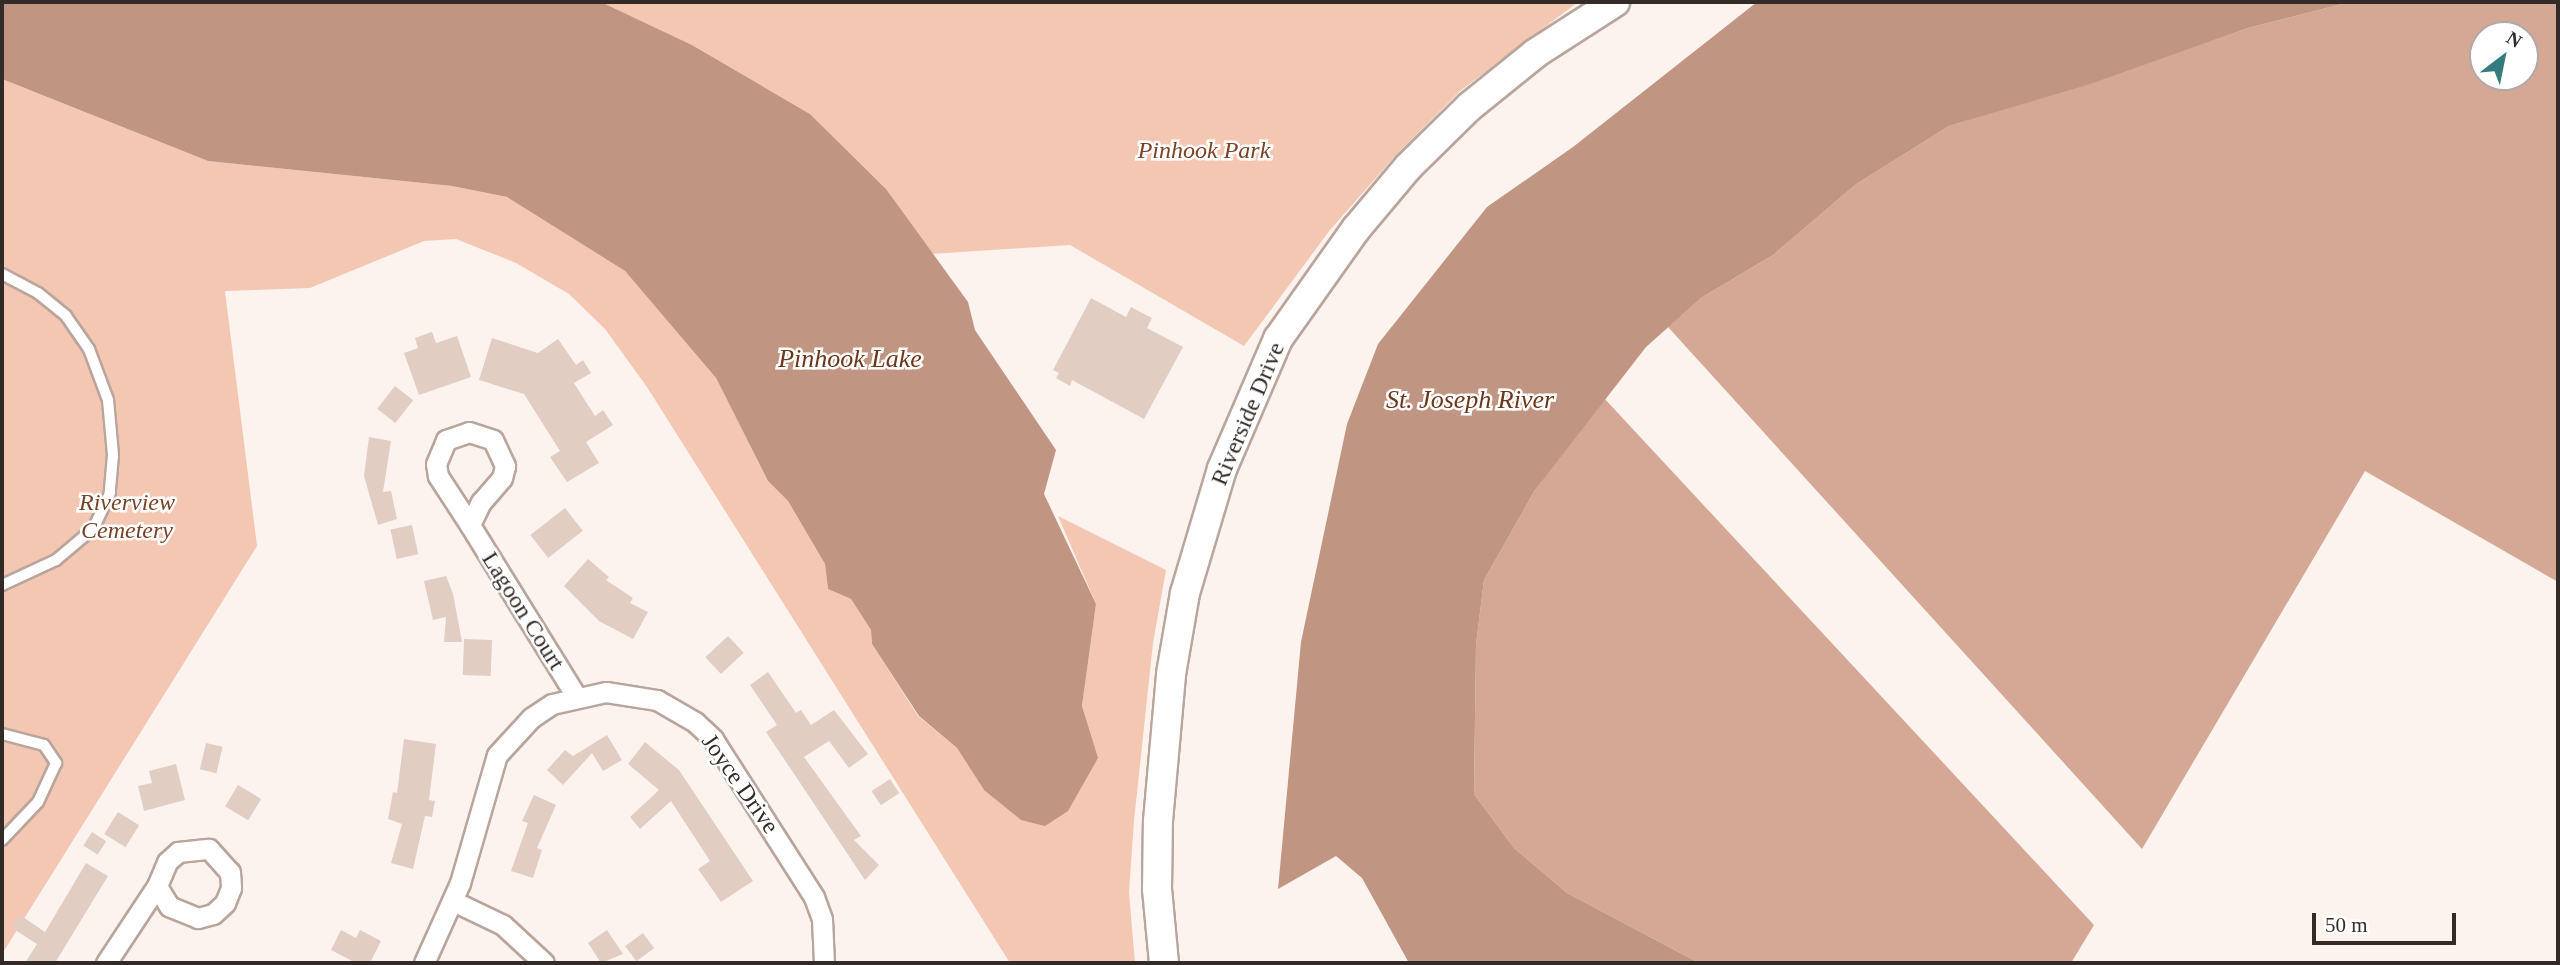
<!DOCTYPE html>
<style>
body{margin:0}
#map{position:relative;width:2560px;height:965px;overflow:hidden;background:#fcf3ef;font-family:"Times New Roman",serif}
div>[style]{position:absolute}
.green>*{inset:0;background:#f3c7b2}
.forest>*{inset:0;background:#d4a894}
.water>*{inset:0;background:#c09581}
.building>*{inset:0;background:#e2cdc3;transform-origin:0 0}
.roads{filter:drop-shadow(2px 0 #b9a59c) drop-shadow(-2px 0 #b9a59c) drop-shadow(0 2px #b9a59c) drop-shadow(0 -2px #b9a59c)}
.lane>*{height:10px;margin:-5px;padding:0 5px;transform-origin:5px;border-radius:5px;background:#fff}
.street>*{height:19px;margin:-9.5px;padding:0 9.5px;transform-origin:9.5px;border-radius:9.5px;background:#fff}
.secondary>*{height:28px;margin:-14px;padding:0 14px;transform-origin:14px;border-radius:14px;background:#fff}
span{translate:-50% -50%;white-space:nowrap;text-align:center;line-height:1.15;-webkit-text-stroke:5px #fff;paint-order:stroke}
.park-label{font-size:24px;color:#7b4326;font-style:italic}
.street-label{font-size:24px;color:#332b28}
.water-label{font-size:26px;color:#6e3619;font-style:italic}
.frame{position:absolute;inset:0;border:4px solid #332b28;pointer-events:none}
.north{position:absolute;left:2469px;top:21px;width:70px;height:70px;box-sizing:border-box;background:#fff;border:2px solid #adaaa9;border-radius:50%;rotate:32deg;font-size:19px;font-weight:700;line-height:28px;text-align:center;color:#332b28}
.north::after{content:'';display:block;margin:auto;width:24px;height:32px;background:#337c7d;clip-path:polygon(50% 0,100% 100%,50% 72%,0 100%)}
.scale{position:absolute;left:2312px;top:913px;width:144px;height:32px;box-sizing:border-box;border:4px solid #332b28;border-top:0;padding-left:9px;font-size:21px;line-height:24px;white-space:nowrap;color:#332b28;-webkit-text-stroke:5px #fff;paint-order:stroke}
</style>
<div id="map">
<div class="green">
<i style="clip-path:polygon(601px 2px,1578px 2px,1460px 91px,1396px 155px,1330px 230px,1244px 346px,1070px 245px,931px 254px,886px 189px,810px 114px,692px 45px)"></i>
<i style="clip-path:polygon(2px 79px,208px 161px,452px 186px,507px 197px,625px 271px,716px 378px,768px 481px,788px 501px,825px 564px,828px 589px,851px 599px,871px 630px,872px 644px,918px 716px,957px 748px,984px 790px,1097px 758px,1082px 706px,1096px 604px,1058px 516px,1166px 570px,1153px 643px,1134px 821px,1129px 892px,1135px 963px,1010px 963px,647px 387px,605px 329px,569px 294px,516px 263px,456px 239px,424px 241px,310px 288px,225px 291px,257px 546px,2px 954px)"></i>
</div>
<div class="forest">
<i style="clip-path:polygon(evenodd,2350px 2px,2558px 2px,2558px 582px,2365px 471px,2142px 849px,1668px 327px,1701px 298px,1773px 255px,1855px 185px,1949px 126px,2090px 83px,2248px 28px,2350px 2px,2483px 35px,2525px 35px,2525px 77px,2483px 77px,2483px 35px)"></i>
<i style="clip-path:polygon(1603px 397px,2094px 925px,2071px 963px,1699px 963px,1567px 893px,1514px 848px,1474px 794px,1476px 645px,1484px 580px,1535px 490px)"></i>
</div>
<div class="water">
<i style="clip-path:polygon(2px 2px,601px 2px,692px 45px,810px 114px,886px 189px,968px 302px,975px 330px,1056px 450px,1044px 494px,1096px 604px,1082px 706px,1098px 758px,1068px 811px,1045px 826px,1021px 820px,984px 790px,957px 748px,919px 716px,872px 644px,871px 630px,851px 599px,828px 589px,825px 564px,788px 501px,768px 481px,716px 378px,625px 271px,507px 197px,452px 186px,208px 161px,2px 79px)"></i>
<i style="clip-path:polygon(1757px 2px,2350px 2px,2248px 28px,2090px 84px,1949px 126px,1855px 185px,1773px 255px,1701px 298px,1646px 347px,1535px 490px,1484px 580px,1476px 645px,1474px 794px,1514px 848px,1567px 893px,1699px 963px,1409px 963px,1362px 878px,1336px 856px,1278px 889px,1301px 642px,1347px 424px,1378px 344px,1487px 207px,1573px 147px)"></i>
</div>
<div class="building">
<i style="clip-path:polygon(1091px 298px,1126px 317px,1131px 307px,1152px 318px,1147px 328px,1183px 347px,1144px 419px,1072px 380px,1070px 386px,1056px 378px,1059px 373px,1053px 370px)"></i>
<i style="clip-path:polygon(432px 332px,436px 343px,457px 336px,471px 377px,419px 395px,404px 353px,418px 348px,415px 338px)"></i>
<i style="clip-path:polygon(492px 338px,538px 353px,558px 339px,576px 365px,583px 360px,591px 373px,574px 383px,595px 416px,603px 410px,613px 425px,586px 442px,599px 463px,567px 482px,550px 457px,560px 451px,524px 394px,479px 380px)"></i>
<i style="left:395px;top:386px;width:23px;height:29px;rotate:38deg"></i>
<i style="clip-path:polygon(369px 437px,391px 441px,383px 492px,391px 491px,397px 519px,378px 525px,364px 476px)"></i>
<i style="left:565px;top:508px;width:29px;height:44px;rotate:52deg"></i>
<i style="left:412px;top:525px;width:30px;height:22px;rotate:78deg"></i>
<i style="clip-path:polygon(588px 559px,609px 577px,606px 580px,633px 598px,630px 603px,648px 612px,633px 639px,599px 621px,564px 586px)"></i>
<i style="clip-path:polygon(446px 576px,453px 594px,462px 642px,444px 642px,446px 617px,433px 620px,424px 581px)"></i>
<i style="left:728px;top:636px;width:23px;height:31px;rotate:47deg"></i>
<i style="left:464px;top:639px;width:28px;height:36px;rotate:2deg"></i>
<i style="clip-path:polygon(768px 672px,796px 713px,801px 710px,811px 725px,834px 710px,868px 754px,849px 768px,829px 741px,804px 757px,861px 836px,854px 840px,879px 865px,865px 880px,766px 732px,777px 725px,750px 685px)"></i>
<i style="clip-path:polygon(607px 735px,622px 760px,603px 771px,592px 753px,563px 785px,547px 770px,565px 750px,573px 756px)"></i>
<i style="clip-path:polygon(404px 739px,436px 744px,429px 800px,435px 801px,432px 817px,425px 816px,413px 869px,391px 863px,402px 824px,388px 819px,393px 792px,397px 793px)"></i>
<i style="clip-path:polygon(645px 742px,679px 770px,753px 881px,721px 902px,698px 869px,710px 861px,671px 801px,640px 829px,630px 817px,659px 790px,628px 764px)"></i>
<i style="left:206px;top:743px;width:17px;height:27px;rotate:13deg"></i>
<i style="clip-path:polygon(176px 764px,185px 800px,144px 811px,138px 786px,152px 783px,149px 771px)"></i>
<i style="left:890px;top:779px;width:17px;height:22px;rotate:57deg"></i>
<i style="left:238px;top:785px;width:27px;height:25px;rotate:31deg"></i>
<i style="clip-path:polygon(534px 795px,556px 805px,537px 848px,542px 850px,533px 878px,511px 871px,528px 823px,522px 821px)"></i>
<i style="left:118px;top:812px;width:25px;height:26px;rotate:32deg"></i>
<i style="left:92px;top:832px;width:17px;height:16px;rotate:33deg"></i>
<i style="clip-path:polygon(86px 863px,108px 876px,55px 963px,25px 963px,37px 944px,12px 928px,20px 915px,45px 932px)"></i>
<i style="clip-path:polygon(341px 930px,356px 938px,360px 930px,381px 941px,370px 963px,356px 963px,331px 950px)"></i>
<i style="clip-path:polygon(607px 930px,623px 954px,601px 963px,588px 943px)"></i>
<i style="left:643px;top:933px;width:19px;height:22px;rotate:54deg"></i>
</div>
<div class="roads">
<div class="lane">
<i style="left:2px;top:274px;width:41px;rotate:27.8deg"></i>
<i style="left:38px;top:293px;width:36px;rotate:39deg"></i>
<i style="left:66px;top:316px;width:40px;rotate:55.1deg"></i>
<i style="left:89px;top:349px;width:54px;rotate:69.6deg"></i>
<i style="left:108px;top:400px;width:55px;rotate:84.8deg"></i>
<i style="left:113px;top:455px;width:38px;rotate:95deg"></i>
<i style="left:110px;top:493px;width:38px;rotate:115deg"></i>
<i style="left:94px;top:528px;width:50px;rotate:139.9deg"></i>
<i style="left:56px;top:560px;width:60px;rotate:155.2deg"></i>
<i style="left:2px;top:734px;width:43px;rotate:14.7deg"></i>
<i style="left:44px;top:745px;width:22px;rotate:56deg"></i>
<i style="left:56px;top:763px;width:43px;rotate:114.8deg"></i>
<i style="left:38px;top:802px;width:52px;rotate:133.5deg"></i>
</div>
<div class="street">
<i style="left:469px;top:432px;width:25px;rotate:18deg"></i>
<i style="left:493px;top:440px;width:29px;rotate:65deg"></i>
<i style="left:505px;top:466px;width:12px;rotate:104deg"></i>
<i style="left:502px;top:478px;width:32px;rotate:131deg"></i>
<i style="left:481px;top:502px;width:25px;rotate:116deg"></i>
<i style="left:470px;top:525px;width:59px;rotate:-123.1deg"></i>
<i style="left:438px;top:476px;width:12px;rotate:-99deg"></i>
<i style="left:436px;top:464px;width:26px;rotate:-67deg"></i>
<i style="left:446px;top:440px;width:24px;rotate:-19deg"></i>
<i style="left:470px;top:525px;width:201px;rotate:58.2deg"></i>
<i style="left:453px;top:901px;width:55px;rotate:25.6deg"></i>
<i style="left:503px;top:925px;width:56px;rotate:42.8deg"></i>
<i style="left:106px;top:963px;width:92px;rotate:-56.5deg"></i>
<i style="left:157px;top:886px;width:26px;rotate:-67deg"></i>
<i style="left:167px;top:862px;width:15px;rotate:-42deg"></i>
<i style="left:178px;top:852px;width:31px;rotate:-6deg"></i>
<i style="left:209px;top:849px;width:31px;rotate:48deg"></i>
<i style="left:230px;top:872px;width:16px;rotate:86deg"></i>
<i style="left:231px;top:888px;width:16px;rotate:112deg"></i>
<i style="left:225px;top:903px;width:16px;rotate:137deg"></i>
<i style="left:213px;top:914px;width:16px;rotate:165deg"></i>
<i style="left:198px;top:918px;width:31px;rotate:-158deg"></i>
<i style="left:169px;top:906px;width:23px;rotate:-121deg"></i>
<i style="left:424px;top:963px;width:88px;rotate:-65.8deg"></i>
<i style="left:460px;top:883px;width:133px;rotate:-73.9deg"></i>
<i style="left:497px;top:755px;width:50px;rotate:-47.4deg"></i>
<i style="left:531px;top:718px;width:25px;rotate:-34deg"></i>
<i style="left:552px;top:704px;width:55px;rotate:-12.5deg"></i>
<i style="left:606px;top:692px;width:52px;rotate:8.9deg"></i>
<i style="left:657px;top:700px;width:44px;rotate:30.1deg"></i>
<i style="left:695px;top:722px;width:25px;rotate:43deg"></i>
<i style="left:713px;top:739px;width:188px;rotate:57.4deg"></i>
<i style="left:814px;top:897px;width:23px;rotate:70deg"></i>
<i style="left:822px;top:919px;width:44px;rotate:87.4deg"></i>
</div>
<div class="secondary">
<i style="left:1164px;top:963px;width:74px;rotate:-95.4deg"></i>
<i style="left:1157px;top:889px;width:68px;rotate:-89.2deg"></i>
<i style="left:1158px;top:821px;width:148px;rotate:-84.9deg"></i>
<i style="left:1171px;top:674px;width:82px;rotate:-80.2deg"></i>
<i style="left:1185px;top:593px;width:129px;rotate:-73.4deg"></i>
<i style="left:1222px;top:469px;width:142px;rotate:-66.7deg"></i>
<i style="left:1278px;top:339px;width:135px;rotate:-54.7deg"></i>
<i style="left:1356px;top:229px;width:81px;rotate:-50deg"></i>
<i style="left:1408px;top:167px;width:86px;rotate:-44.5deg"></i>
<i style="left:1469px;top:107px;width:86px;rotate:-38.9deg"></i>
<i style="left:1536px;top:53px;width:94px;rotate:-32.8deg"></i>
</div>
</div>
<div class="park-label">
<span style="left:1204px;top:151px">Pinhook Park</span>
<span style="left:127px;top:517px">Riverview<br>Cemetery</span>
</div>
<div class="street-label">
<span style="left:1248px;top:414px;rotate:-67deg">Riverside Drive</span>
<span style="left:523px;top:611px;rotate:58deg">Lagoon Court</span>
<span style="left:740px;top:784px;rotate:55deg">Joyce Drive</span>
</div>
<div class="water-label">
<span style="left:850px;top:359px">Pinhook Lake</span>
<span style="left:1470px;top:400px">St. Joseph River</span>
</div>
<div class="frame"></div>
<div class="north">N</div>
<div class="scale">50 m</div>
</div>
